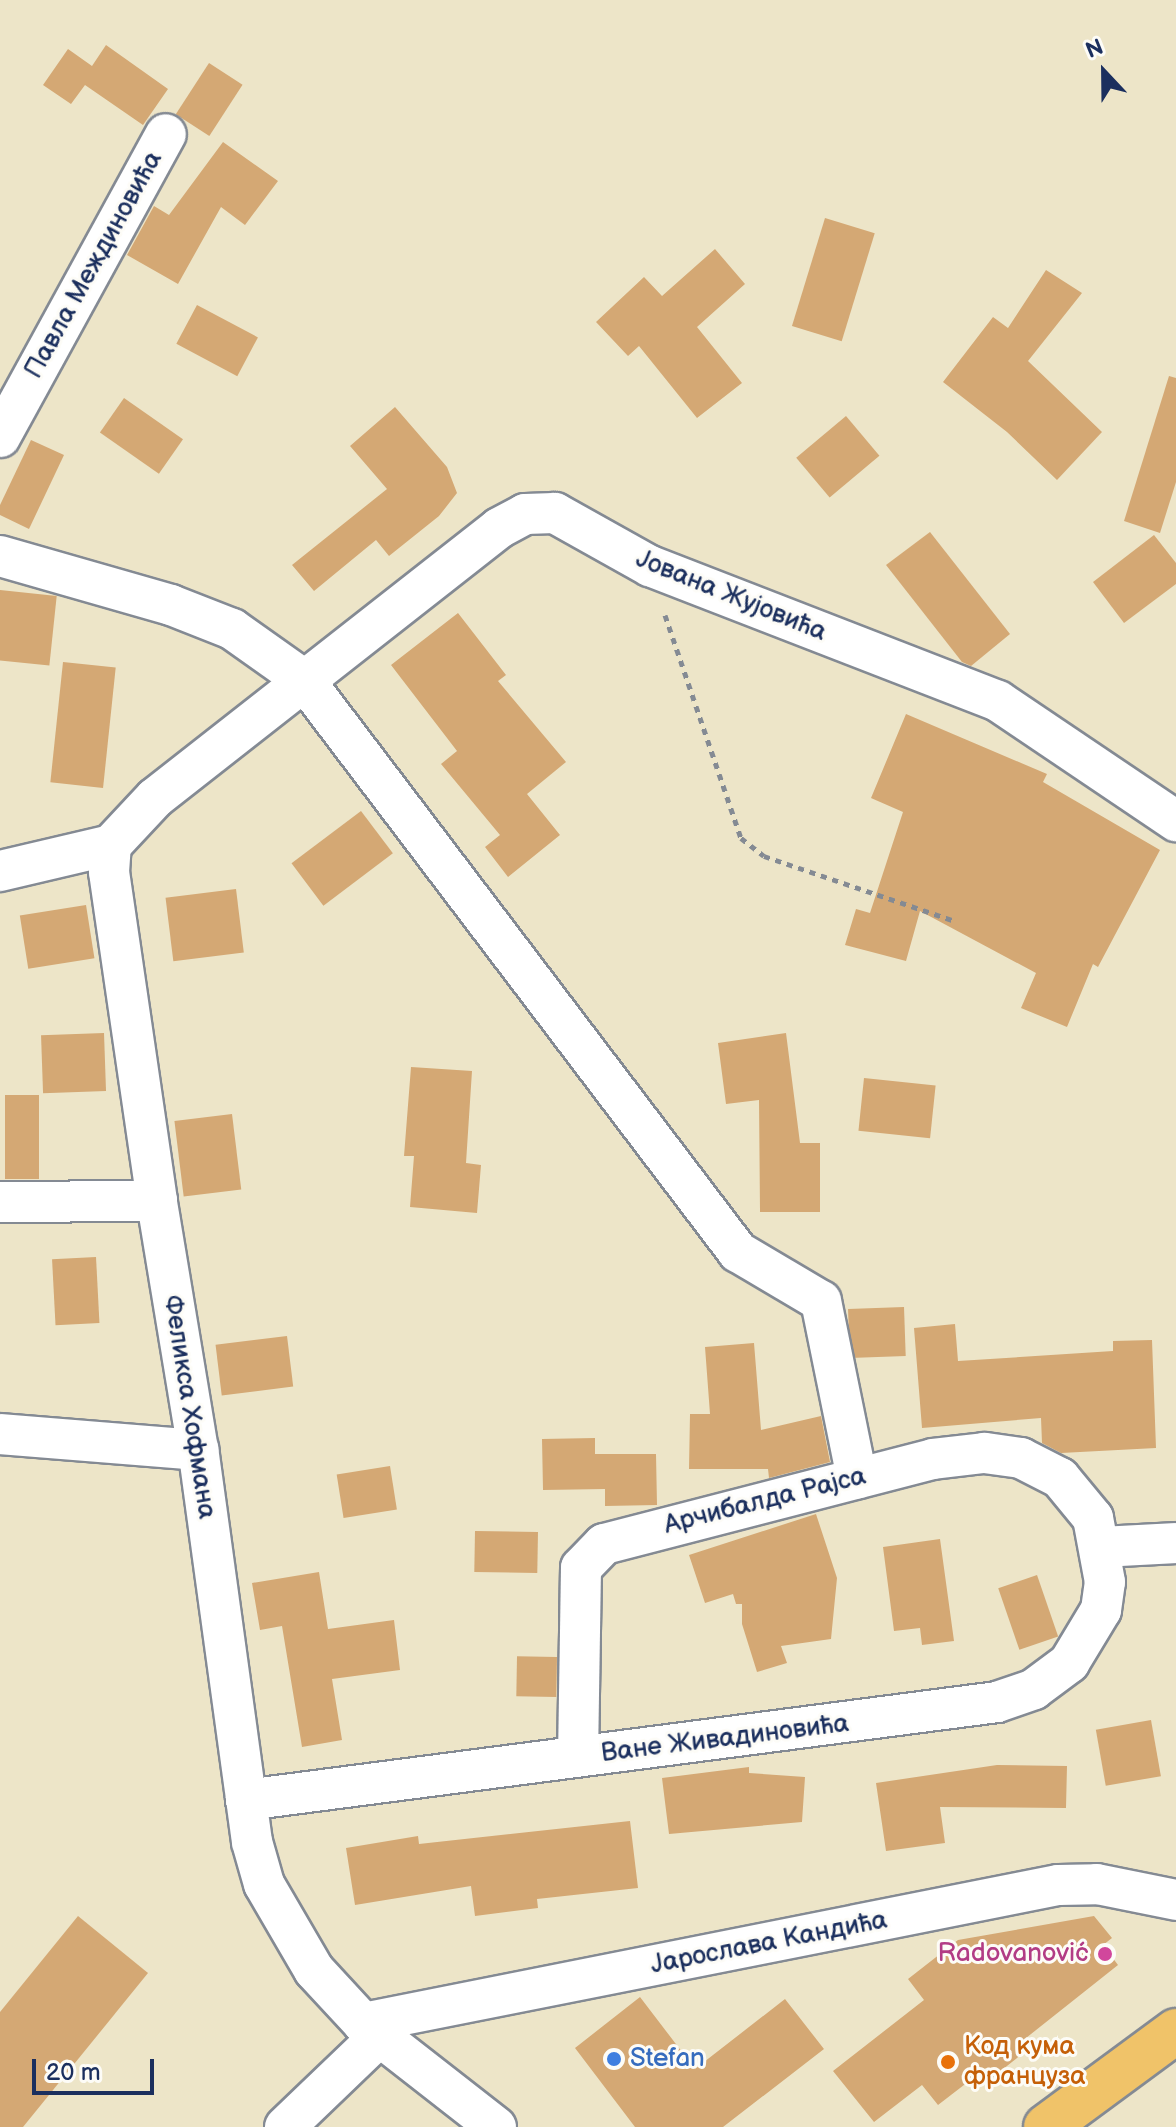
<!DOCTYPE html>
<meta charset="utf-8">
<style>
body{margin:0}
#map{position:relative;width:1176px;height:2127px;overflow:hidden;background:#ede5c8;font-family:"Balsamiq Sans",sans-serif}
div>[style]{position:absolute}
.building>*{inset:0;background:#d4a874;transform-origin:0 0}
.path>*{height:5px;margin-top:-2.5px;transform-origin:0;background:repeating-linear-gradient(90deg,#848a93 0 6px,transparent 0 12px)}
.roads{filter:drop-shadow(2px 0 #848a93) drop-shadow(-2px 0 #848a93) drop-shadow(0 2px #848a93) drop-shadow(0 -2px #848a93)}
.minor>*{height:40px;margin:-20px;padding:0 20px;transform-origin:20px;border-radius:20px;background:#fff}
.major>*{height:44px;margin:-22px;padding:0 22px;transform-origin:22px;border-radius:22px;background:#f0c369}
.dots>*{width:22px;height:22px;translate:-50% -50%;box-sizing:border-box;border:4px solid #fdfcf7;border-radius:50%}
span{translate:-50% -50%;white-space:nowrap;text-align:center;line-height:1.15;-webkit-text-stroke:6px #fdfcf7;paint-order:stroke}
.street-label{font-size:26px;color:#1b2f5e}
.hotel-label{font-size:26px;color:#b23c85}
.right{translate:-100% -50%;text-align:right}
.food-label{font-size:26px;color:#c56008}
.left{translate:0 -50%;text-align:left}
.shop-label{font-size:26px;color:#366cbe}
.north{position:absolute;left:1064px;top:32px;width:80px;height:80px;-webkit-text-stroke:6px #fdfcf7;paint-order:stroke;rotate:338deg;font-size:22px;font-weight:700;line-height:32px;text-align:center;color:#1b2f5e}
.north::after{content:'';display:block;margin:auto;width:28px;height:36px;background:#1b2f5e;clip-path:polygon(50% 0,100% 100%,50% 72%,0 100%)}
.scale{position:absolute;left:32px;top:2059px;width:122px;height:36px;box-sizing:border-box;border:4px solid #1b2f5e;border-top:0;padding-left:10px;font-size:24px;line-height:28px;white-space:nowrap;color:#1b2f5e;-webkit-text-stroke:6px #fdfcf7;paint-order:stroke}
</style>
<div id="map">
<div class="building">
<i style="clip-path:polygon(106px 45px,168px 89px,143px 125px,85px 85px,71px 104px,43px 85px,68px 49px,92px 66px)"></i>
<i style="left:209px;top:63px;width:40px;height:61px;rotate:33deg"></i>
<i style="clip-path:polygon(223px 142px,278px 181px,245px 225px,221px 207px,178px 284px,127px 255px,154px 206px,169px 215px)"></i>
<i style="left:825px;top:218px;width:52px;height:113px;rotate:17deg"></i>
<i style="clip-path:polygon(715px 249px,745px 284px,697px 327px,742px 383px,697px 418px,639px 346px,628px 356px,596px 322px,644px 277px,662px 296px)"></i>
<i style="clip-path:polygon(1046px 270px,1082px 293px,1028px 361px,1102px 432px,1057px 480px,1007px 432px,943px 382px,993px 317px,1008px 328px)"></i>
<i style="left:197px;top:305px;width:69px;height:44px;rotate:28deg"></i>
<i style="clip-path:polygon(1169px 376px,1176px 378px,1176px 482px,1160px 533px,1124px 521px)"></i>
<i style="left:124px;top:398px;width:72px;height:42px;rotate:35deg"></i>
<i style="clip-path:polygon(395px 407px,447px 467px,457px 493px,439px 516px,389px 556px,376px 540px,314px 591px,292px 565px,387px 489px,350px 446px)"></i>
<i style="left:846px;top:416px;width:52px;height:65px;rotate:50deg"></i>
<i style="clip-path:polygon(31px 440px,64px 455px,29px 529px,0 515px,0 505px)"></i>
<i style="clip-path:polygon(930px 532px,1010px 634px,971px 666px,962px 662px,886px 565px)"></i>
<i style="clip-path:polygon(1154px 535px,1176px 563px,1176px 584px,1124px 623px,1093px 582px)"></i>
<i style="left:0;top:590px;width:57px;height:70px;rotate:6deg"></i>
<i style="clip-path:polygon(458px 613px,506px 675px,498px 681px,566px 762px,527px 794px,560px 835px,508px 877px,485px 847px,500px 835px,441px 764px,457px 751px,391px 665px)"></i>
<i style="left:63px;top:662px;width:53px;height:121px;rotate:6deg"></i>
<i style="clip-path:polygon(906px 714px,1047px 774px,1043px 782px,1160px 850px,1098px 967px,1093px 964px,1067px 1027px,1021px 1008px,1036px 973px,920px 911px,906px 961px,845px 945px,856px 909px,870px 913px,903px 812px,871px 798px)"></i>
<i style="left:361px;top:811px;width:53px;height:87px;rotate:53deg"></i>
<i style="left:236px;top:889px;width:64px;height:71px;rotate:83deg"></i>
<i style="left:86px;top:905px;width:54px;height:67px;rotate:81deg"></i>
<i style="left:104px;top:1033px;width:58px;height:63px;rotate:88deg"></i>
<i style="clip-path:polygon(786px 1033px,800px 1143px,820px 1143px,820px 1212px,760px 1212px,759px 1100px,726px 1104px,718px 1043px)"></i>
<i style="clip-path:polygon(411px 1067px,472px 1071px,466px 1163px,481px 1165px,477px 1213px,410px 1207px,414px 1156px,404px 1156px)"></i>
<i style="left:864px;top:1078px;width:72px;height:53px;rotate:6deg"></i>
<i style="left:39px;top:1095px;width:84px;height:34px;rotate:90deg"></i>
<i style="left:232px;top:1114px;width:76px;height:58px;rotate:83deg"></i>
<i style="left:96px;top:1257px;width:66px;height:44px;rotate:87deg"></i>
<i style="left:904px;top:1307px;width:49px;height:56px;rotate:88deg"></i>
<i style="clip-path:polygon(955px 1324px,958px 1361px,1113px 1351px,1113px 1341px,1152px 1340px,1156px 1448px,1061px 1453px,1042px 1443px,1041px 1418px,922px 1428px,914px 1328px)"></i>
<i style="left:287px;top:1336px;width:51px;height:72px;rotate:83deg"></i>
<i style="clip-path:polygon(754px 1343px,761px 1430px,821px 1416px,830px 1462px,769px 1478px,768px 1469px,689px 1469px,690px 1414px,710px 1414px,705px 1347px)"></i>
<i style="clip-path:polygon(595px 1438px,595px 1454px,656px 1454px,657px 1505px,605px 1506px,605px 1489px,543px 1490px,542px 1439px)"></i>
<i style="left:390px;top:1466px;width:44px;height:54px;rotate:81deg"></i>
<i style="clip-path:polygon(816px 1514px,837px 1578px,831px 1639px,781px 1646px,787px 1663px,757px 1672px,742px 1624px,742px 1604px,736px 1604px,733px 1594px,705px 1603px,689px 1555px)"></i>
<i style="left:475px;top:1531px;width:63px;height:41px;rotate:1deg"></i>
<i style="clip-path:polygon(940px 1539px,954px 1641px,922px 1645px,920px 1628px,894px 1631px,883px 1547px)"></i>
<i style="clip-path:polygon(319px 1572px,328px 1629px,394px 1620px,400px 1670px,332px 1679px,342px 1740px,302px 1747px,282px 1626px,260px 1630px,252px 1583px)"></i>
<i style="left:1037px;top:1575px;width:65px;height:41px;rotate:71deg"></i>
<i style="left:557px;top:1657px;width:40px;height:40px;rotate:91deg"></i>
<i style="left:1151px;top:1720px;width:57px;height:56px;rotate:80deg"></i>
<i style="clip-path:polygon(997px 1765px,1067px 1766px,1066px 1808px,940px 1807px,945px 1843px,886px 1851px,876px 1783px)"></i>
<i style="clip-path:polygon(749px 1767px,749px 1773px,805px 1777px,802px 1822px,669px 1834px,662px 1778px)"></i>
<i style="clip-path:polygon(630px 1821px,638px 1888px,537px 1899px,538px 1908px,475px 1916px,471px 1886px,355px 1905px,346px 1848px,418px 1836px,419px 1844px)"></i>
<i style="clip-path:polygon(78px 1916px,148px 1973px,23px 2127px,0 2127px,0 2012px)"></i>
<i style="clip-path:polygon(1094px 1916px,1112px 1938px,1103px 1945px,1118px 1965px,1026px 2038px,1032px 2046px,993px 2077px,986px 2068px,938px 2105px,922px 2085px,874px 2122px,833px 2071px,924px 2000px,908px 1979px,958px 1940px)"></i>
<i style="clip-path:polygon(640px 1997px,695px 2069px,785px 1999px,824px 2049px,723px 2127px,635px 2127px,575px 2048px)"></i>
</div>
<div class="path">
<i style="left:665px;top:615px;width:236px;rotate:71.2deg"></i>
<i style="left:741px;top:838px;width:29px;rotate:38deg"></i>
<i style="left:764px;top:856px;width:199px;rotate:18.8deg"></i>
</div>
<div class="roads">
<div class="minor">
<i style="left:0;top:437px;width:345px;rotate:-61.3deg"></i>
<i style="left:0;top:556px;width:178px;rotate:16deg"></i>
<i style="left:171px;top:605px;width:66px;rotate:21.5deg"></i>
<i style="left:232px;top:629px;width:88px;rotate:35.3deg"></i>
<i style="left:304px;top:680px;width:718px;rotate:52.81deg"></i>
<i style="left:738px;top:1252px;width:96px;rotate:30.6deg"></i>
<i style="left:821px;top:1301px;width:181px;rotate:78.5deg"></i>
<i style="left:0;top:871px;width:114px;rotate:-13.2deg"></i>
<i style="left:0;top:1202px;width:157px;rotate:-0.4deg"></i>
<i style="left:0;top:1434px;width:199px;rotate:4.6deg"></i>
<i style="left:1102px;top:1547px;width:74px;rotate:-3.1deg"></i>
<i style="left:246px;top:1800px;width:757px;rotate:-7.43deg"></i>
<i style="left:997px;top:1702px;width:39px;rotate:-19deg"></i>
<i style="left:1034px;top:1689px;width:44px;rotate:-36.6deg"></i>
<i style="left:1069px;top:1663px;width:62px;rotate:-58.9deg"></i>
<i style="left:1101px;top:1610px;width:28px;rotate:-82deg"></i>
<i style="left:1105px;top:1582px;width:65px;rotate:-100.6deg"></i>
<i style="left:1093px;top:1518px;width:52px;rotate:-129.5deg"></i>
<i style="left:1060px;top:1478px;width:44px;rotate:-152.9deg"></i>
<i style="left:1021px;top:1458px;width:37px;rotate:-172deg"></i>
<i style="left:984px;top:1453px;width:51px;rotate:173.3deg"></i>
<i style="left:933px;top:1459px;width:340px;rotate:165.5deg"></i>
<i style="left:604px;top:1544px;width:33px;rotate:134deg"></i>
<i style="left:581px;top:1568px;width:188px;rotate:90.9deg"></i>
<i style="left:363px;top:2023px;width:709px;rotate:-11.23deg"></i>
<i style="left:1058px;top:1885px;width:39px;rotate:-1deg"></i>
<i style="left:1097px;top:1884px;width:81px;rotate:11.4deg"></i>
<i style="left:285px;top:2127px;width:132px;rotate:-43.8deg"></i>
<i style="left:496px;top:2127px;width:169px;rotate:-142deg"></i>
<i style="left:363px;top:2023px;width:72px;rotate:-132.8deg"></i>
<i style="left:314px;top:1970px;width:99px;rotate:-120.2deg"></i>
<i style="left:264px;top:1884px;width:44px;rotate:-105.9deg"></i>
<i style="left:252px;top:1842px;width:396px;rotate:-97.8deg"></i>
<i style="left:198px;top:1450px;width:252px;rotate:-99.4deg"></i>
<i style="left:157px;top:1201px;width:332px;rotate:-98.3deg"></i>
<i style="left:109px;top:872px;width:27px;rotate:-86deg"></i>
<i style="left:111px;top:845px;width:64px;rotate:-46.9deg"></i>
<i style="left:155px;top:798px;width:437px;rotate:-38.1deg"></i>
<i style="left:499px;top:528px;width:30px;rotate:-28deg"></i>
<i style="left:525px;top:514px;width:30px;rotate:-2deg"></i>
<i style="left:555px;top:513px;width:109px;rotate:29.2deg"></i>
<i style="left:650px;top:566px;width:373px;rotate:21.2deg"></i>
<i style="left:998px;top:701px;width:215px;rotate:34deg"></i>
</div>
<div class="major">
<i style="left:1046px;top:2127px;width:162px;rotate:-36.4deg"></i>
</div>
</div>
<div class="dots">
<i style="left:1105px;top:1954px;background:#d1479c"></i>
<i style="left:614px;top:2059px;background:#3f7fe0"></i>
<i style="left:948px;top:2062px;background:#e8710a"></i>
</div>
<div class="street-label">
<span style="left:94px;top:265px;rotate:-61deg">Павла Междиновића</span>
<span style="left:731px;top:596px;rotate:22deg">Јована Жујовића</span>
<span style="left:189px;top:1407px;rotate:81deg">Феликса Хофмана</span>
<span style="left:765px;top:1501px;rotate:-14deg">Арчибалда Рајса</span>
<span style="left:725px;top:1739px;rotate:-7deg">Ване Живадиновића</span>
<span style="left:769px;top:1943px;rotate:-11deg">Јарослава Кандића</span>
</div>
<div class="hotel-label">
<span class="right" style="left:1089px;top:1954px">Radovanović</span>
</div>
<div class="food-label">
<span class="left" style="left:964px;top:2062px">Код кума<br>француза</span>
</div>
<div class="shop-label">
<span class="left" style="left:630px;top:2059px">Stefan</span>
</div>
<div class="north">N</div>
<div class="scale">20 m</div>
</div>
